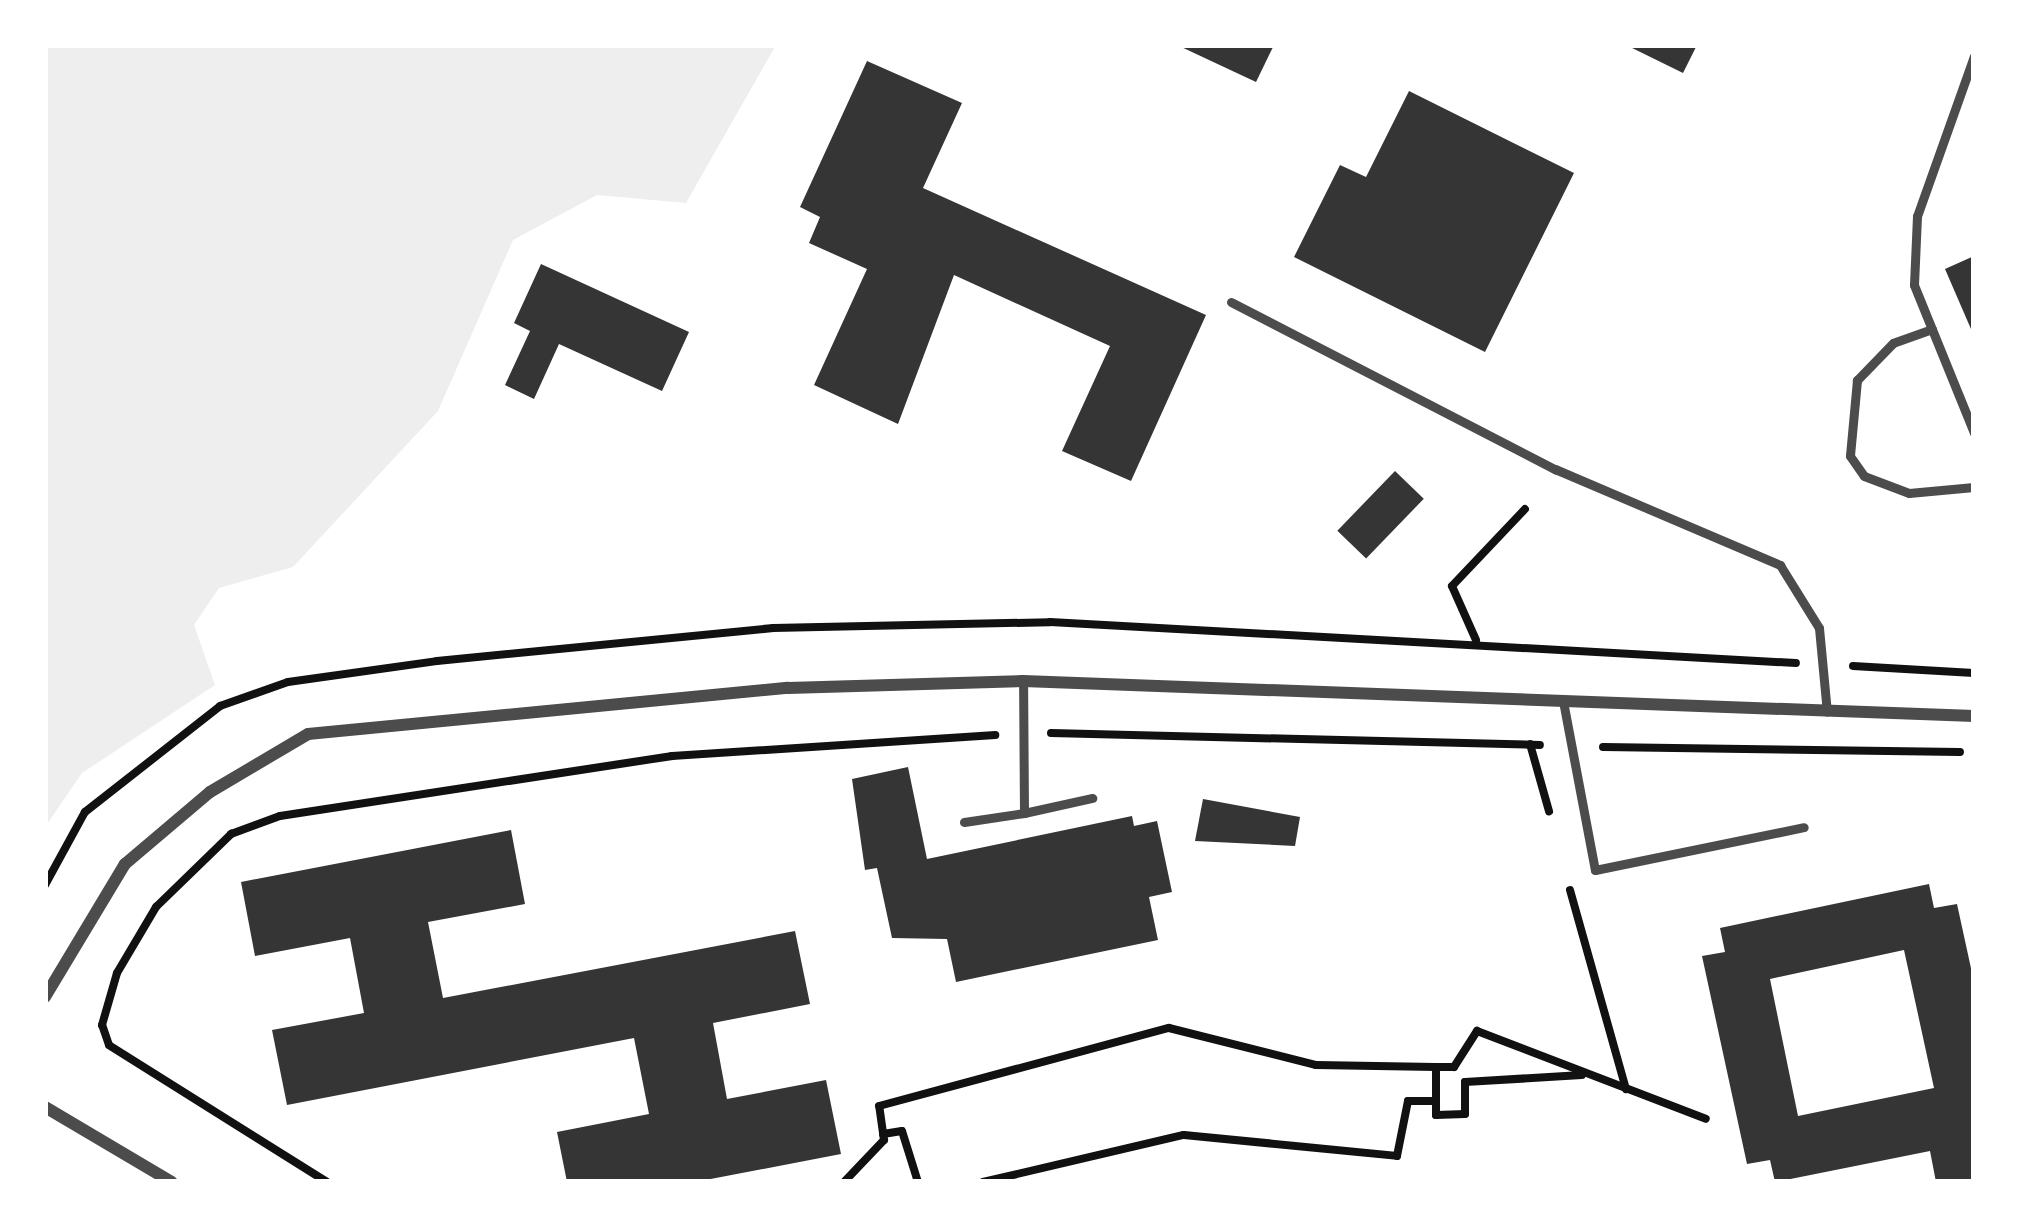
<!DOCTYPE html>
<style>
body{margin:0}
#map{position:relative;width:2019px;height:1227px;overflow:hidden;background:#fff;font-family:Karla,sans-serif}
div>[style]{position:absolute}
.green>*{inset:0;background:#eee}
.building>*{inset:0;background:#353535;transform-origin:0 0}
.path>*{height:8px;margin:-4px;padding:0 4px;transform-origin:4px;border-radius:4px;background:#111}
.service>*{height:9px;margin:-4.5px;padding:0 4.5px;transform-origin:4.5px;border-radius:4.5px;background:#4c4c4c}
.minor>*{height:12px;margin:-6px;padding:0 6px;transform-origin:6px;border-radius:6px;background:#4c4c4c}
span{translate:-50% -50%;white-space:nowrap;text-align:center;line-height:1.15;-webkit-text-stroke:9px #fff;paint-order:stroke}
.frame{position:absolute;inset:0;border:48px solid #fff;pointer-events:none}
</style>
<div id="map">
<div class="green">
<i style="clip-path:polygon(45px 45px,776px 45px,686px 203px,597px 195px,513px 240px,438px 411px,293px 567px,219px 588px,194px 625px,215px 685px,82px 773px,45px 827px)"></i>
</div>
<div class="building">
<i style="clip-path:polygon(1177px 45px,1274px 45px,1256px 82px)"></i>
<i style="clip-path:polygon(1626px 45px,1697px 45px,1683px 73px)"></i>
<i style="clip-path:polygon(867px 61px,962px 103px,923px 188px,1206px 315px,1131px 481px,1062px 451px,1110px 346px,954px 275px,898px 424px,814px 385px,867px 269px,809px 243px,820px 217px,800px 207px)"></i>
<i style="clip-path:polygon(1409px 91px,1574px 173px,1485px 352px,1294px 257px,1340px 165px,1366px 177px)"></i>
<i style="clip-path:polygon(1974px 256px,1974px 336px,1945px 269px)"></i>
<i style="clip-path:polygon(541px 264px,689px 332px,662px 391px,559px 344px,534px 399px,505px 385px,530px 331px,514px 323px)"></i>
<i style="left:1395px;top:471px;width:40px;height:83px;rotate:44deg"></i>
<i style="clip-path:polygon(908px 767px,927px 859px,1132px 816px,1134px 826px,1157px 821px,1172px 892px,1149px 897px,1158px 940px,956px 982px,947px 939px,892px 938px,877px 868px,865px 870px,852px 779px)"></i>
<i style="clip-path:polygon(1203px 799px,1300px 817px,1295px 846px,1195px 841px)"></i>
<i style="clip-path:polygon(511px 830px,525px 904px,428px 922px,443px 998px,795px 931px,810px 1004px,713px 1023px,727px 1099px,826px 1080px,841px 1154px,695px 1182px,567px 1182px,557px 1132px,649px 1114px,634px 1038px,287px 1105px,272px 1030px,364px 1013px,350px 938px,255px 956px,241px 882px)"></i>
<i style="clip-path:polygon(evenodd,1929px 884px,1934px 908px,1957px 904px,1974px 982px,1974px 1182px,1936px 1182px,1930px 1151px,1775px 1182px,1770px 1160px,1747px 1164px,1702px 956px,1725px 952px,1720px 928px,1929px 884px,1904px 950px,1934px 1088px,1798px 1116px,1770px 979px,1904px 950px)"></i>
</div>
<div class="path">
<i style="left:1476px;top:640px;width:59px;rotate:-114deg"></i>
<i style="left:1452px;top:586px;width:106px;rotate:-46.5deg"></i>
<i style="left:1853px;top:666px;width:121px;rotate:3.3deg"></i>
<i style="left:1051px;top:733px;width:489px;rotate:1.4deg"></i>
<i style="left:1530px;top:744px;width:70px;rotate:74.2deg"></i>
<i style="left:1603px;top:747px;width:357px;rotate:0.8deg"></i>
<i style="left:45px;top:885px;width:83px;rotate:-61.3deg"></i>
<i style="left:85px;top:812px;width:172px;rotate:-38.1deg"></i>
<i style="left:220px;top:706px;width:72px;rotate:-19.4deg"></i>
<i style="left:288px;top:682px;width:150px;rotate:-8deg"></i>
<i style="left:437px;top:661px;width:338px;rotate:-5.6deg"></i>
<i style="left:773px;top:628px;width:277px;rotate:-1.2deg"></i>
<i style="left:1050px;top:622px;width:747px;rotate:3.15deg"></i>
<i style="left:1570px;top:890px;width:207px;rotate:74.3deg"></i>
<i style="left:1436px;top:1067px;width:48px;rotate:90deg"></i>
<i style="left:1436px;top:1115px;width:29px;rotate:-2deg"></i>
<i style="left:1465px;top:1114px;width:32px;rotate:-90deg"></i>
<i style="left:1465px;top:1082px;width:117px;rotate:-3.4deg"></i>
<i style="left:883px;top:1134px;width:19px;rotate:-9deg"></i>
<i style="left:902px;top:1131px;width:53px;rotate:72.6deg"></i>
<i style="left:327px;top:1182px;width:257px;rotate:-147.9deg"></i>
<i style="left:109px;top:1045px;width:21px;rotate:-109deg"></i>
<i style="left:102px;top:1025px;width:54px;rotate:-73.9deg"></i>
<i style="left:117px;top:973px;width:77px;rotate:-59.4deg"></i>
<i style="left:156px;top:907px;width:105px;rotate:-44.2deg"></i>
<i style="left:231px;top:834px;width:52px;rotate:-20.2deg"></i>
<i style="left:280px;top:816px;width:397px;rotate:-8.7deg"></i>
<i style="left:672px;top:756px;width:324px;rotate:-3.7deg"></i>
<i style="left:844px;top:1182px;width:58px;rotate:-46.4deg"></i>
<i style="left:884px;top:1140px;width:34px;rotate:-98deg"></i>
<i style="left:879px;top:1106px;width:300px;rotate:-15.1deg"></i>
<i style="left:1169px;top:1028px;width:152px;rotate:14.1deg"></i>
<i style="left:1316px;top:1065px;width:120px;rotate:1deg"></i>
<i style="left:1436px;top:1067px;width:18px"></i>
<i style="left:1454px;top:1067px;width:43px;rotate:-57.4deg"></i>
<i style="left:1477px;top:1031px;width:245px;rotate:21deg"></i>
<i style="left:983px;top:1182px;width:206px;rotate:-13.2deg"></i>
<i style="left:1184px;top:1135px;width:214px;rotate:5.6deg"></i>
<i style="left:1397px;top:1156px;width:56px;rotate:-78.7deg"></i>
<i style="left:1408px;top:1101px;width:28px"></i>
</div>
<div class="service">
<i style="left:1974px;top:56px;width:170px;rotate:109.6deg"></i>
<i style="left:1917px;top:216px;width:69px;rotate:92.5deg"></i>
<i style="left:1914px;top:285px;width:160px;rotate:67.9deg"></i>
<i style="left:1231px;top:302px;width:365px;rotate:27.3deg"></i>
<i style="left:1555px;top:469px;width:245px;rotate:23.1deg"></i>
<i style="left:1780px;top:565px;width:74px;rotate:58.2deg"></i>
<i style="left:1819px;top:628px;width:84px;rotate:84.6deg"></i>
<i style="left:1932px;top:329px;width:41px;rotate:160.3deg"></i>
<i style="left:1893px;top:343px;width:52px;rotate:134.2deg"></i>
<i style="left:1857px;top:380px;width:76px;rotate:95.3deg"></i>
<i style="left:1850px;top:456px;width:24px;rotate:55deg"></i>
<i style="left:1864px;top:476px;width:48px;rotate:20.7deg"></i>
<i style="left:1909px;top:493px;width:65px;rotate:-5.3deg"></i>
<i style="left:1563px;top:701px;width:172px;rotate:79.3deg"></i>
<i style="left:1595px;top:870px;width:213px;rotate:-11.6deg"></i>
<i style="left:1024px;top:813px;width:70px;rotate:-12.4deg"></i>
<i style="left:964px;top:822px;width:61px;rotate:-8.5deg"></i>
<i style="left:1024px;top:813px;width:132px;rotate:-90.4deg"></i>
</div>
<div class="minor">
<i style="left:45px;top:997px;width:155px;rotate:-59deg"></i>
<i style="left:125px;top:864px;width:111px;rotate:-40.3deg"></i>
<i style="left:210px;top:792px;width:114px;rotate:-30.6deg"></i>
<i style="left:308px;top:734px;width:482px;rotate:-5.5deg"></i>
<i style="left:788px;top:688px;width:235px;rotate:-1.7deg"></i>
<i style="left:1023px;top:681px;width:952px;rotate:2.11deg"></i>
<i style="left:45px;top:1107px;width:147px;rotate:30.6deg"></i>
</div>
<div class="frame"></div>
</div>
